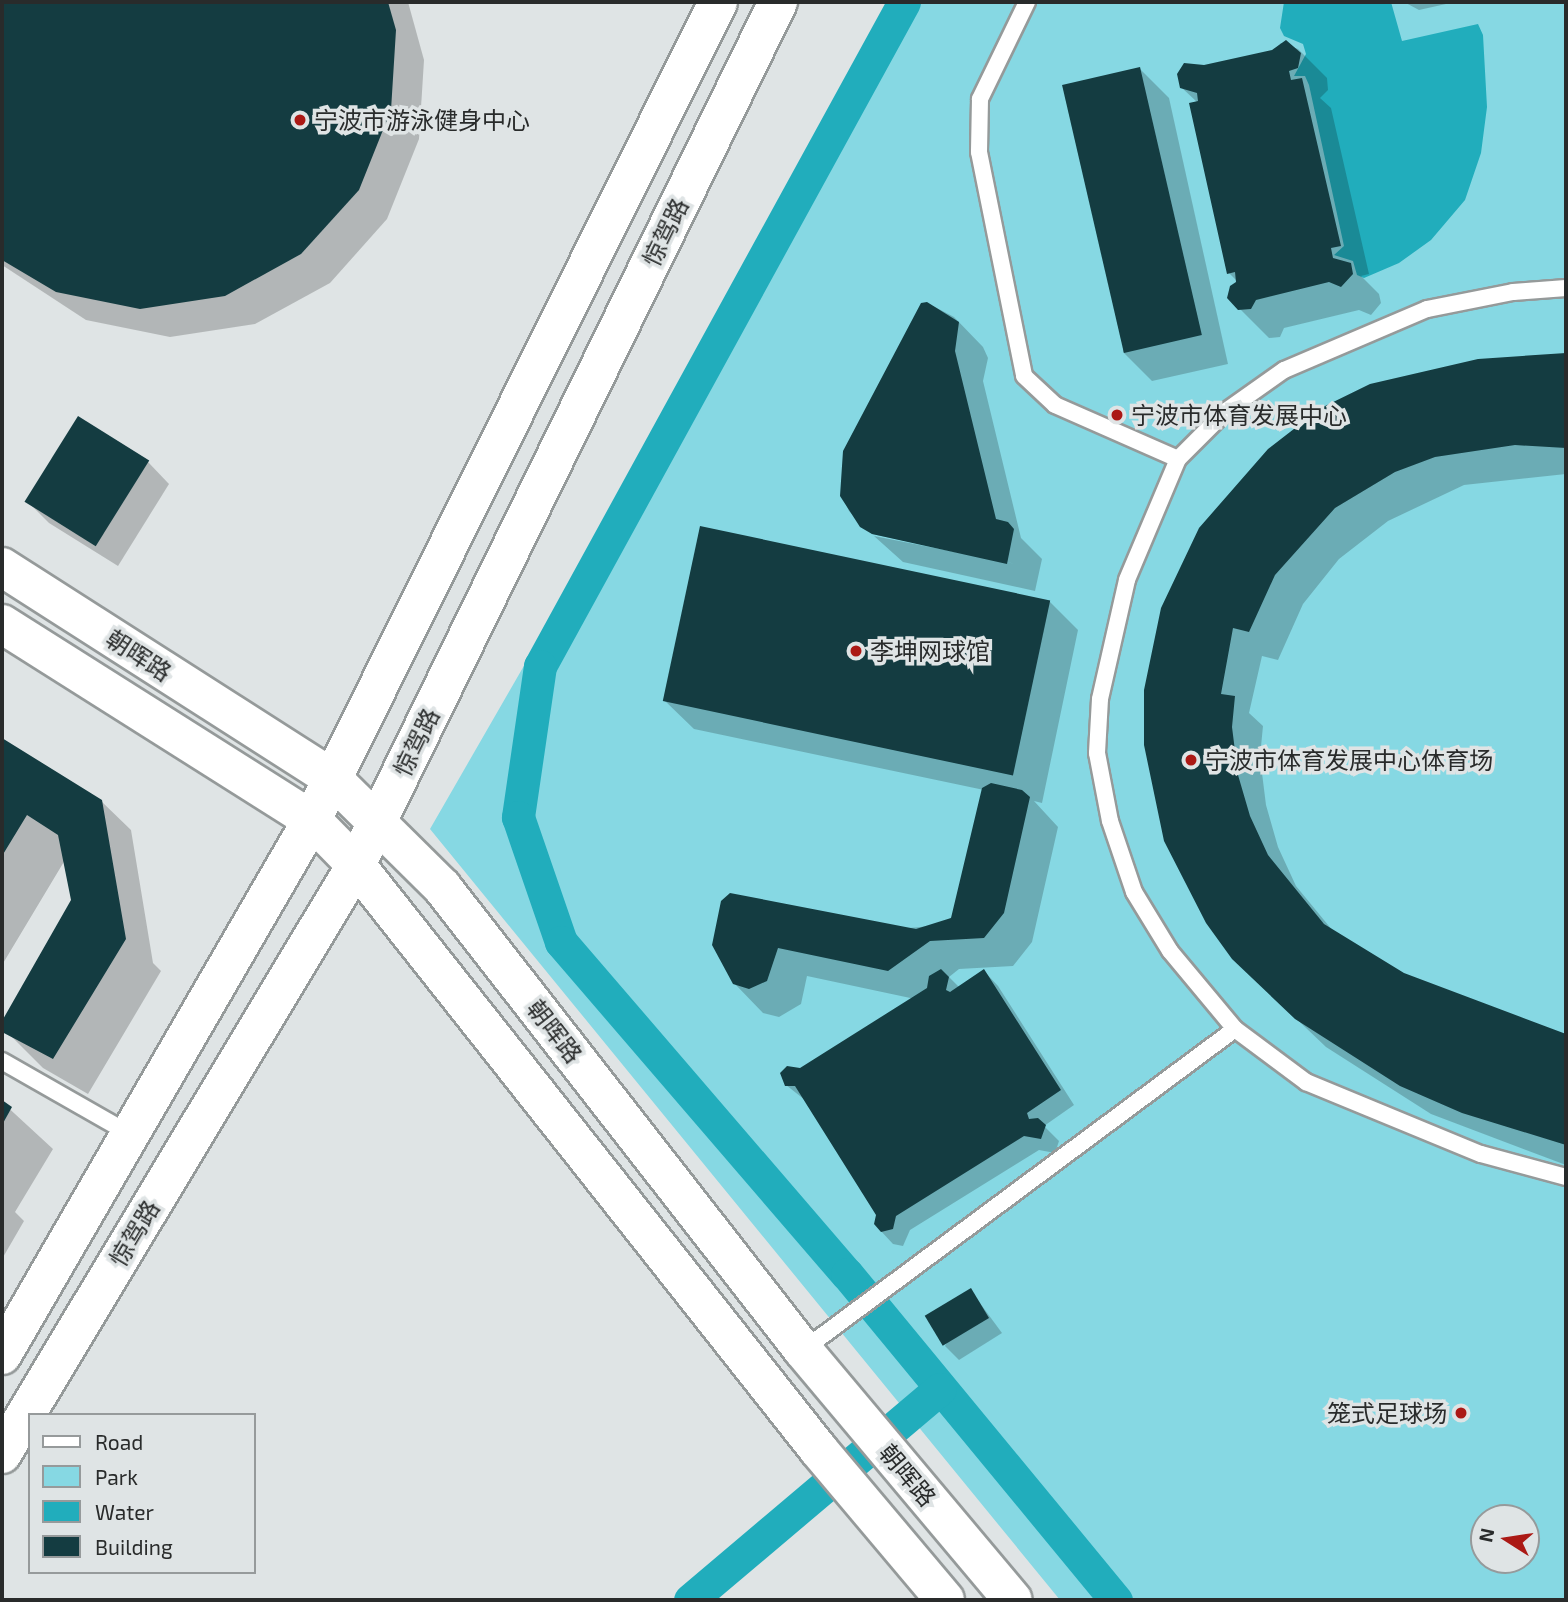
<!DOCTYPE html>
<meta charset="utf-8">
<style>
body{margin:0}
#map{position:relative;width:1568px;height:1602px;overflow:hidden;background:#dfe4e5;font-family:"Exo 2","Noto Sans SC",sans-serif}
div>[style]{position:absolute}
.green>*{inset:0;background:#86d8e3}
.water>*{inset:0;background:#21adbc}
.shadow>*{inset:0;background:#0003}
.canal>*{height:33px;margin:-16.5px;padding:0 16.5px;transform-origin:16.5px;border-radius:16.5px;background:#21adbc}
.building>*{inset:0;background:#143c41;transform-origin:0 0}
.roads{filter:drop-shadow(2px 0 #959a9a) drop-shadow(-2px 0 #959a9a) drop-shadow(0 2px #959a9a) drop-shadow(0 -2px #959a9a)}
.service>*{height:16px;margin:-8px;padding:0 8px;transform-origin:8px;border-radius:8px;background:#fff}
.secondary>*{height:38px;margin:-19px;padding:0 19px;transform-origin:19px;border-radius:19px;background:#fff}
.primary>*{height:38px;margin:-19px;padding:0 19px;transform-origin:19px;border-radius:19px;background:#fff}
.dots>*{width:19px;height:19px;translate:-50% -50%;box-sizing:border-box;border:4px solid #dfe4e5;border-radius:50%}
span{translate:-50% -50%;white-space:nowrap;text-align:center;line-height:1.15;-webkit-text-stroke:7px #dfe4e5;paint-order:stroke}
.poi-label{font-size:24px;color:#292b2b}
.left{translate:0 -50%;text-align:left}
.right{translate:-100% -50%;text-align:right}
.street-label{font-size:24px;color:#292b2b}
.frame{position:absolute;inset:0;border:4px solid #292b2b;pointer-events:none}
.legend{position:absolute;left:28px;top:1413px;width:228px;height:161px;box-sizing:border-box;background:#dfe4e5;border:2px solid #969a9b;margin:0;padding:9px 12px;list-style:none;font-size:21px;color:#292b2b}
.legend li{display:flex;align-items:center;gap:14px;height:35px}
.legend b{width:35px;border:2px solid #969a9b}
.north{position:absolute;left:1470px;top:1504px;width:70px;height:70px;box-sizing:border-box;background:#dfe4e5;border:2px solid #969a9b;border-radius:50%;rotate:282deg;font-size:19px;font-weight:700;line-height:28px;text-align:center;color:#292b2b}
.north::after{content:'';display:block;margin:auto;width:24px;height:32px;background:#ab1915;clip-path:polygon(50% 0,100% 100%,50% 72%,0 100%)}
</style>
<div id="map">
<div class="green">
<i style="clip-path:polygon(evenodd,906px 2px,1566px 2px,1566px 1600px,1060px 1600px,430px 829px,906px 2px,1484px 1518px,1526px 1518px,1526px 1560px,1484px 1560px,1484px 1518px)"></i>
</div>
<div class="water">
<i style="clip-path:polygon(1284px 2px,1391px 2px,1402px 41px,1478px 24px,1483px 35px,1487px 107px,1481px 153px,1465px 200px,1431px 240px,1399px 263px,1364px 278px,1357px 275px,1353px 261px,1334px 255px,1344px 246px,1309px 85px,1305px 76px,1294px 76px,1306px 54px,1303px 44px,1284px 36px,1280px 28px)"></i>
</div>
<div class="shadow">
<i style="clip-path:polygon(2px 2px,408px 2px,424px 60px,419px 139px,387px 219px,330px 283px,255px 324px,170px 337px,86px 320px,2px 265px)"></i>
<i style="clip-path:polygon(1404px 2px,1455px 2px,1419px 10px)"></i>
<i style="clip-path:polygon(1281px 43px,1298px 49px,1327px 78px,1328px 90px,1320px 98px,1331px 108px,1369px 274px,1361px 276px,1379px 294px,1381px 303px,1371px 315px,1359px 310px,1284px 328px,1280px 337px,1269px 338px,1229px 298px,1239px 283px,1229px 273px,1198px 103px,1181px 87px,1179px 74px,1190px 64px,1204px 67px,1273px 51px)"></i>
<i style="clip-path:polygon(1140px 69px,1169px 98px,1228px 364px,1152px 381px,1123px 352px)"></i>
<i style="clip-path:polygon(933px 306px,954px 317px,983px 347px,988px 358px,983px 381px,1021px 538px,1042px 559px,1035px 591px,903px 562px,874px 536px,1016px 564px,872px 534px,849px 511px,842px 496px)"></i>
<i style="clip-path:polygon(1566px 355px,1566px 474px,1464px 485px,1388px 521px,1339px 559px,1303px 604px,1278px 660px,1262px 656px,1249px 713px,1263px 726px,1260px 757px,1266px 805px,1278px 847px,1296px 886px,1333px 931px,1403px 974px,1530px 1025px,1566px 1034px,1566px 1165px,1431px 1114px,1326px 1047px,1263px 987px,1146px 690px,1478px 361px)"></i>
<i style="clip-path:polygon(148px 462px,169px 484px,118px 566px,49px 523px,28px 502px)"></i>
<i style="clip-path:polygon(1049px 601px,1078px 630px,1042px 803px,1034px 801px,1058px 827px,1032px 942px,1013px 966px,959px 969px,949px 977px,959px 987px,984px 971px,998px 986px,1074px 1105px,1044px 1126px,1059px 1141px,1055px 1153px,1039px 1150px,910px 1230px,903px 1246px,893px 1244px,879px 1229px,878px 1214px,805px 1100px,786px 1085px,800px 1070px,915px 999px,807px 976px,801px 1004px,779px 1017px,763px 1013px,734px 983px,713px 945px,943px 925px,958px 911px,984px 790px,694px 729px,665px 701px)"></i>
<i style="clip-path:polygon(2px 740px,101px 801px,131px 830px,153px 963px,161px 971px,88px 1094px,43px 1068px,2px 1027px,74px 904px,65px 860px,2px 965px)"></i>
<i style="clip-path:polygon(2px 1102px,53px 1149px,15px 1212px,24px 1221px,2px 1259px)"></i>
<i style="clip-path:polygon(971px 1291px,1002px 1333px,959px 1360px,945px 1346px)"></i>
</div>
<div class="canal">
<i style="left:904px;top:2px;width:757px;rotate:118.73deg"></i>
<i style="left:540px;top:666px;width:153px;rotate:98.3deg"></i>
<i style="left:518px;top:817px;width:132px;rotate:71deg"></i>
<i style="left:561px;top:942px;width:438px;rotate:49.3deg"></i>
<i style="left:847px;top:1274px;width:423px;rotate:50.5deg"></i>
<i style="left:690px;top:1600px;width:327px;rotate:-40.2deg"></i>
</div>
<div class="building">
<i style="clip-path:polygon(2px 2px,388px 2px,396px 30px,391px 110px,359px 190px,301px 254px,225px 296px,140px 309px,56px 292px,2px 260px)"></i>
<i style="clip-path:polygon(1286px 40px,1301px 53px,1298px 68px,1289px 71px,1291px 80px,1302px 78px,1341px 246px,1331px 248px,1333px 258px,1351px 263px,1353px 274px,1341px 287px,1329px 282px,1256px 300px,1251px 309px,1238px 310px,1227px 298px,1230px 286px,1236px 282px,1235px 272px,1227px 274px,1189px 103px,1198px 101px,1197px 93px,1180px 88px,1177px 74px,1184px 63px,1204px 65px,1272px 50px)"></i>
<i style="left:1140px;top:67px;width:275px;height:80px;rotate:77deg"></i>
<i style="clip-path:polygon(927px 302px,959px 322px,955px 351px,996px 519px,1008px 522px,1014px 529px,1007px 564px,872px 534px,860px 527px,840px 496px,843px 451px,921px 303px)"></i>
<i style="clip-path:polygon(1566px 353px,1566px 448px,1515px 445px,1435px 457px,1395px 472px,1335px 508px,1275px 575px,1249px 632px,1233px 628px,1221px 694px,1235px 696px,1232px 727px,1238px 775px,1250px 816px,1268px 855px,1324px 924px,1404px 973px,1566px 1034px,1566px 1145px,1462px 1113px,1400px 1086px,1295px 1019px,1232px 959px,1206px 923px,1164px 841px,1144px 745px,1144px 690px,1161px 608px,1199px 528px,1268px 449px,1321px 408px,1370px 384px,1478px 359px)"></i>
<i style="left:78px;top:416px;width:84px;height:101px;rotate:32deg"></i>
<i style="left:700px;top:526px;width:358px;height:179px;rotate:12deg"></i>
<i style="clip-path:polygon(2px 738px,102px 800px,126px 939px,53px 1059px,2px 1032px,2px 1021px,71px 900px,58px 835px,27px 815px,2px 856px)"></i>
<i style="clip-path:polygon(991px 783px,1022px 790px,1030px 797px,1004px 913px,984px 938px,930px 941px,888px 971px,778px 948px,767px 981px,749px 989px,733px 984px,712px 945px,721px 901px,730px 893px,916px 929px,951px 918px,982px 788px)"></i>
<i style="clip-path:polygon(941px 969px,949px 977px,946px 990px,950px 992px,984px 969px,1061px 1090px,1027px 1113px,1029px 1119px,1038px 1118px,1046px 1125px,1041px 1139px,1024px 1136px,896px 1216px,893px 1229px,881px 1232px,874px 1224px,876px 1215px,795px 1086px,785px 1086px,780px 1073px,787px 1066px,800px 1068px,927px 988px,929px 976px)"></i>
<i style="clip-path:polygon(2px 1100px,12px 1107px,2px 1125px)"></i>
<i style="left:971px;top:1288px;width:35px;height:54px;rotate:59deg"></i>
</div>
<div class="roads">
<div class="service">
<i style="left:1027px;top:2px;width:108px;rotate:115.9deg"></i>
<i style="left:980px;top:99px;width:53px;rotate:91.1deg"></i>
<i style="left:979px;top:152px;width:228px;rotate:78.6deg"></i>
<i style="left:1024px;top:376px;width:42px;rotate:43.1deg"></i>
<i style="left:1055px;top:405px;width:134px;rotate:23.7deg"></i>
<i style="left:1566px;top:288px;width:53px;rotate:175.7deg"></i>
<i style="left:1513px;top:292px;width:88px;rotate:168.8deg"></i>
<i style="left:1427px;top:309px;width:155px;rotate:156.9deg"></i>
<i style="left:1284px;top:370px;width:71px;rotate:144.7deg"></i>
<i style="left:1226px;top:411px;width:68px;rotate:135deg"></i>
<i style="left:1178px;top:459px;width:131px;rotate:112.9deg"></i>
<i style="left:1127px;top:580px;width:122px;rotate:102.8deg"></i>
<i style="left:1100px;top:699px;width:54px;rotate:93.2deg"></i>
<i style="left:1097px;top:753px;width:69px;rotate:79.2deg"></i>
<i style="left:1110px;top:821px;width:75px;rotate:71.3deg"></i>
<i style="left:1134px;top:892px;width:69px;rotate:58.6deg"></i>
<i style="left:1170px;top:951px;width:102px;rotate:50.2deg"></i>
<i style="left:1235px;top:1029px;width:89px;rotate:36.7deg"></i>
<i style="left:1306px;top:1082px;width:189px;rotate:22.4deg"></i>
<i style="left:1481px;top:1154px;width:88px;rotate:15.1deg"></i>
<i style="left:2px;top:1061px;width:147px;rotate:29.7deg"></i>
<i style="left:803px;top:1350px;width:538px;rotate:-36.61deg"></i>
</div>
<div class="secondary">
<i style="left:2px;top:567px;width:392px;rotate:32.6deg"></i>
<i style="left:332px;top:778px;width:155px;rotate:44.7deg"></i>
<i style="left:442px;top:887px;width:587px;rotate:52.06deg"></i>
<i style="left:803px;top:1350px;width:326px;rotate:50deg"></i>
<i style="left:2px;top:624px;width:367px;rotate:32.3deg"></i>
<i style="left:312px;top:820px;width:63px;rotate:45.6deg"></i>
<i style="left:356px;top:865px;width:745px;rotate:51.65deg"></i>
<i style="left:818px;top:1449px;width:197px;rotate:49.9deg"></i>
</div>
<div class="primary">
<i style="left:2px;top:1355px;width:618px;rotate:-59.91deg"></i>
<i style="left:312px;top:820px;width:913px;rotate:-63.6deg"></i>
<i style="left:2px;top:1454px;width:687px;rotate:-58.99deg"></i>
<i style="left:356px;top:865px;width:961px;rotate:-63.94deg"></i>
</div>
</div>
<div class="dots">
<i style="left:300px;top:120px;background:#ab1915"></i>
<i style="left:1117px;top:415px;background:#ab1915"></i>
<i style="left:856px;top:651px;background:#ab1915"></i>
<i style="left:1191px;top:760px;background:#ab1915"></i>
<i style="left:1461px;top:1413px;background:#ab1915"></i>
</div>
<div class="poi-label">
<span class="left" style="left:314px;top:120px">宁波市游泳健身中心</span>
<span class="left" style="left:1131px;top:415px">宁波市体育发展中心</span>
<span class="left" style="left:870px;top:651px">李坤网球馆</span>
<span class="left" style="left:1205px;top:760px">宁波市体育发展中心体育场</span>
<span class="right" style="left:1447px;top:1413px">笼式足球场</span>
</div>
<div class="street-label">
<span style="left:665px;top:232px;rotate:-64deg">惊驾路</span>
<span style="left:139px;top:655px;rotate:33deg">朝晖路</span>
<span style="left:416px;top:742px;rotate:-64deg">惊驾路</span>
<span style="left:555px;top:1031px;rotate:52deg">朝晖路</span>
<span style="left:134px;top:1233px;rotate:-59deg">惊驾路</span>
<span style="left:908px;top:1475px;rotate:50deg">朝晖路</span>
</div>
<div class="frame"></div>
<ul class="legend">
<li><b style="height:9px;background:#fff"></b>Road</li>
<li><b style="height:19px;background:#86d8e3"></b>Park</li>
<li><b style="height:19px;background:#21adbc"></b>Water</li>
<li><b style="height:19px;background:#143c41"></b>Building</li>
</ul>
<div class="north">N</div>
</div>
